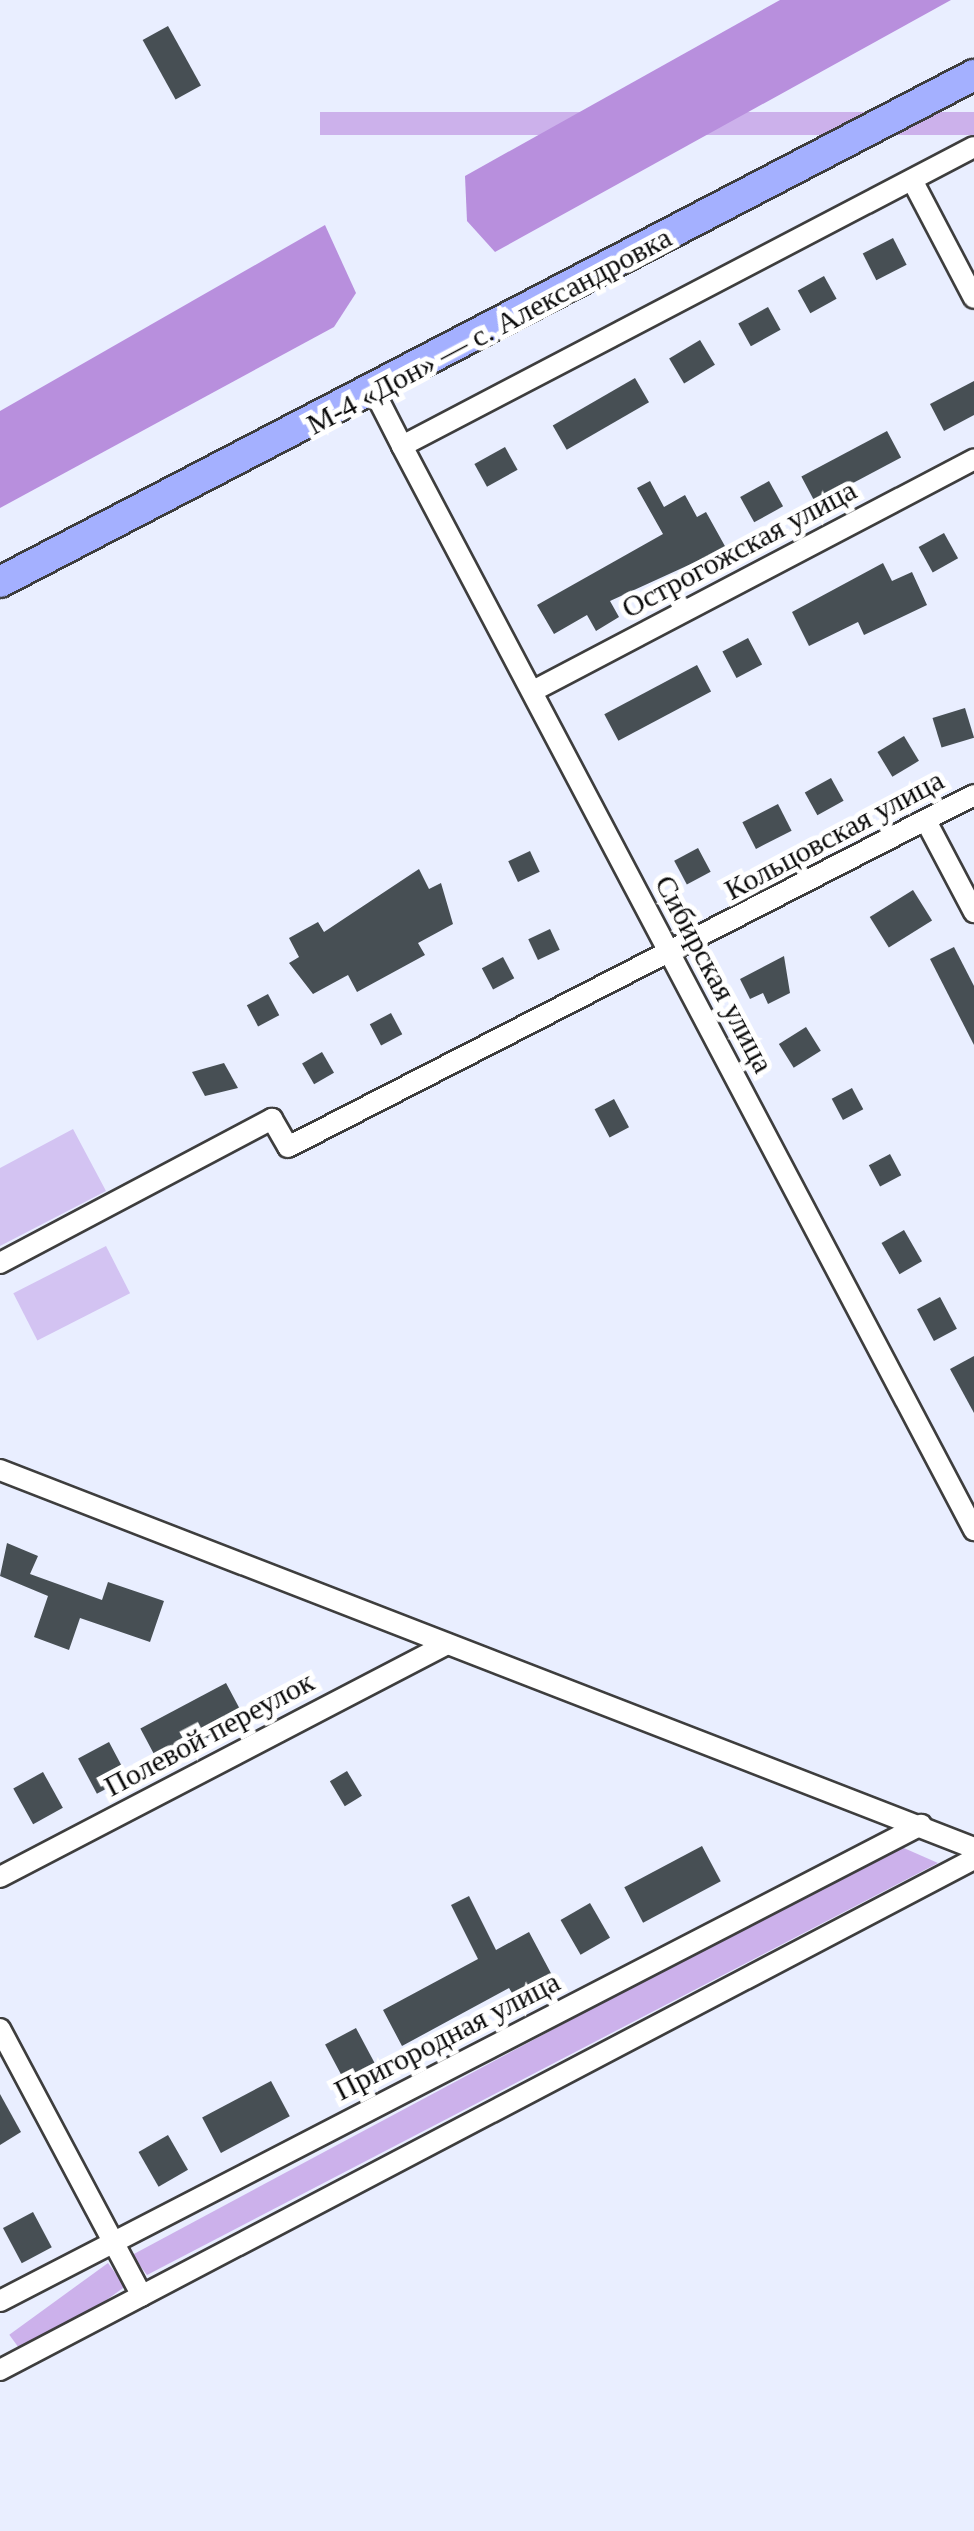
<!DOCTYPE html>
<meta charset="utf-8">
<style>
body{margin:0}
#map{position:relative;width:974px;height:2531px;overflow:hidden;background:#e9eeff;font-family:"Times New Roman",serif}
div>[style]{position:absolute}
.green>*{inset:0;background:#ccb1eb;transform-origin:0 0}
.forest>*{inset:0;background:#b88fdd}
.pitch>*{inset:0;background:#d3c3f2;transform-origin:0 0}
.building>*{inset:0;background:#474f54;transform-origin:0 0}
.roads{filter:drop-shadow(2px 0 #3e3e3e) drop-shadow(-2px 0 #3e3e3e) drop-shadow(0 2px #3e3e3e) drop-shadow(0 -2px #3e3e3e)}
.street>*{height:20px;margin:-10px;padding:0 10px;transform-origin:10px;border-radius:10px;background:#fff}
.secondary>*{height:30px;margin:-15px;padding:0 15px;transform-origin:15px;border-radius:15px;background:#a4b0ff}
span{translate:-50% -50%;white-space:nowrap;text-align:center;line-height:1.15;-webkit-text-stroke:10px #fff;paint-order:stroke}
.street-label{font-size:30px;color:#0b0b0b}
</style>
<div id="map">
<div class="green">
<i style="left:974px;top:112px;width:23px;height:654px;rotate:90deg"></i>
<i style="clip-path:polygon(897px 1845px,938px 1863px,147px 2275px,132px 2255px)"></i>
<i style="left:108px;top:2263px;width:29px;height:122px;rotate:54deg"></i>
</div>
<div class="forest">
<i style="clip-path:polygon(780px 0,951px 0,495px 252px,467px 221px,465px 176px)"></i>
<i style="clip-path:polygon(325px 225px,356px 293px,334px 327px,0 508px,0 411px)"></i>
</div>
<div class="pitch">
<i style="clip-path:polygon(73px 1129px,106px 1191px,0 1246px,0 1168px)"></i>
<i style="left:106px;top:1246px;width:53px;height:104px;rotate:63deg"></i>
</div>
<div class="building">
<i style="left:168px;top:26px;width:68px;height:29px;rotate:61deg"></i>
<i style="left:893px;top:238px;width:30px;height:34px;rotate:63deg"></i>
<i style="left:824px;top:276px;width:26px;height:30px;rotate:61deg"></i>
<i style="left:768px;top:307px;width:26px;height:34px;rotate:61deg"></i>
<i style="left:700px;top:340px;width:29px;height:36px;rotate:59deg"></i>
<i style="left:635px;top:378px;width:28px;height:95px;rotate:60deg"></i>
<i style="clip-path:polygon(974px 381px,974px 415px,944px 431px,930px 404px)"></i>
<i style="left:887px;top:431px;width:30px;height:97px;rotate:62deg"></i>
<i style="left:505px;top:447px;width:26px;height:35px;rotate:61deg"></i>
<i style="clip-path:polygon(650px 481px,664px 507px,685px 495px,697px 517px,706px 512px,726px 548px,610px 601px,619px 617px,596px 631px,587px 615px,554px 634px,537px 605px,663px 534px,637px 488px)"></i>
<i style="left:769px;top:481px;width:29px;height:33px;rotate:61deg"></i>
<i style="left:944px;top:533px;width:29px;height:29px;rotate:61deg"></i>
<i style="clip-path:polygon(883px 563px,892px 581px,912px 572px,927px 605px,864px 635px,858px 622px,809px 646px,792px 612px)"></i>
<i style="left:748px;top:638px;width:30px;height:29px;rotate:62deg"></i>
<i style="left:697px;top:665px;width:30px;height:105px;rotate:62deg"></i>
<i style="left:965px;top:708px;width:31px;height:34px;rotate:73deg"></i>
<i style="left:904px;top:736px;width:29px;height:31px;rotate:59deg"></i>
<i style="left:831px;top:778px;width:26px;height:30px;rotate:61deg"></i>
<i style="left:778px;top:804px;width:30px;height:40px;rotate:63deg"></i>
<i style="left:698px;top:848px;width:27px;height:27px;rotate:62deg"></i>
<i style="left:530px;top:851px;width:23px;height:24px;rotate:65deg"></i>
<i style="clip-path:polygon(419px 869px,429px 889px,441px 883px,453px 924px,418px 943px,425px 955px,357px 992px,348px 975px,313px 994px,289px 963px,299px 957px,289px 938px,318px 922px,324px 932px)"></i>
<i style="left:913px;top:890px;width:36px;height:51px;rotate:58deg"></i>
<i style="left:550px;top:929px;width:23px;height:24px;rotate:65deg"></i>
<i style="clip-path:polygon(954px 947px,974px 986px,974px 1045px,930px 959px)"></i>
<i style="clip-path:polygon(784px 956px,790px 993px,768px 1004px,763px 993px,750px 999px,740px 979px)"></i>
<i style="left:503px;top:957px;width:24px;height:24px;rotate:62deg"></i>
<i style="left:268px;top:994px;width:24px;height:24px;rotate:62deg"></i>
<i style="left:391px;top:1013px;width:24px;height:24px;rotate:62deg"></i>
<i style="left:806px;top:1027px;width:28px;height:32px;rotate:58deg"></i>
<i style="left:322px;top:1052px;width:24px;height:23px;rotate:60deg"></i>
<i style="clip-path:polygon(224px 1063px,238px 1088px,205px 1096px,192px 1072px)"></i>
<i style="left:852px;top:1088px;width:24px;height:23px;rotate:62deg"></i>
<i style="left:614px;top:1099px;width:32px;height:22px;rotate:62deg"></i>
<i style="left:890px;top:1154px;width:24px;height:24px;rotate:62deg"></i>
<i style="left:904px;top:1230px;width:36px;height:26px;rotate:60deg"></i>
<i style="left:940px;top:1297px;width:36px;height:26px;rotate:62deg"></i>
<i style="clip-path:polygon(974px 1356px,974px 1413px,950px 1369px)"></i>
<i style="clip-path:polygon(7px 1543px,38px 1556px,30px 1574px,102px 1600px,108px 1582px,164px 1601px,150px 1642px,80px 1618px,69px 1650px,34px 1637px,48px 1596px,0 1576px)"></i>
<i style="left:226px;top:1683px;width:40px;height:97px;rotate:62deg"></i>
<i style="left:109px;top:1742px;width:40px;height:35px;rotate:62deg"></i>
<i style="left:347px;top:1771px;width:29px;height:20px;rotate:59deg"></i>
<i style="left:43px;top:1772px;width:41px;height:34px;rotate:61deg"></i>
<i style="left:702px;top:1846px;width:40px;height:88px;rotate:62deg"></i>
<i style="clip-path:polygon(469px 1896px,496px 1950px,529px 1932px,553px 1977px,515px 1998px,509px 1988px,402px 2046px,383px 2010px,478px 1959px,451px 1905px)"></i>
<i style="left:590px;top:1903px;width:40px;height:34px;rotate:60deg"></i>
<i style="left:356px;top:2028px;width:40px;height:35px;rotate:62deg"></i>
<i style="left:271px;top:2081px;width:40px;height:78px;rotate:62deg"></i>
<i style="clip-path:polygon(0 2094px,21px 2132px,0 2145px)"></i>
<i style="left:168px;top:2135px;width:40px;height:34px;rotate:60deg"></i>
<i style="left:33px;top:2212px;width:40px;height:34px;rotate:62deg"></i>
</div>
<div class="roads">
<div class="street">
<i style="left:912px;top:180px;width:133px;rotate:62.3deg"></i>
<i style="left:375px;top:393px;width:59px;rotate:63deg"></i>
<i style="left:402px;top:446px;width:645px;rotate:-27.6deg"></i>
<i style="left:402px;top:446px;width:1226px;rotate:62.18deg"></i>
<i style="left:533px;top:691px;width:498px;rotate:-27.7deg"></i>
<i style="left:926px;top:821px;width:103px;rotate:62.2deg"></i>
<i style="left:0;top:1263px;width:308px;rotate:-27.9deg"></i>
<i style="left:272px;top:1119px;width:32px;rotate:60deg"></i>
<i style="left:288px;top:1147px;width:771px;rotate:-27.16deg"></i>
<i style="left:0;top:1470px;width:1045px;rotate:21.21deg"></i>
<i style="left:0;top:1877px;width:504px;rotate:-27.53deg"></i>
<i style="left:0;top:2029px;width:302px;rotate:62deg"></i>
<i style="left:0;top:2301px;width:1037px;rotate:-27.33deg"></i>
<i style="left:0;top:2370px;width:1100px;rotate:-27.68deg"></i>
</div>
<div class="secondary">
<i style="left:0;top:582px;width:1098px;rotate:-27.5deg"></i>
</div>
</div>
<div class="street-label">
<span style="left:489px;top:331px;rotate:-28deg">М-4 «Дон» — с. Александровка</span>
<span style="left:739px;top:549px;rotate:-28deg">Острогожская улица</span>
<span style="left:834px;top:835px;rotate:-28deg">Кольцовская улица</span>
<span style="left:714px;top:974px;rotate:62deg">Сибирская улица</span>
<span style="left:209px;top:1734px;rotate:-28deg">Полевой переулок</span>
<span style="left:447px;top:2036px;rotate:-27deg">Пригородная улица</span>
</div>
</div>
